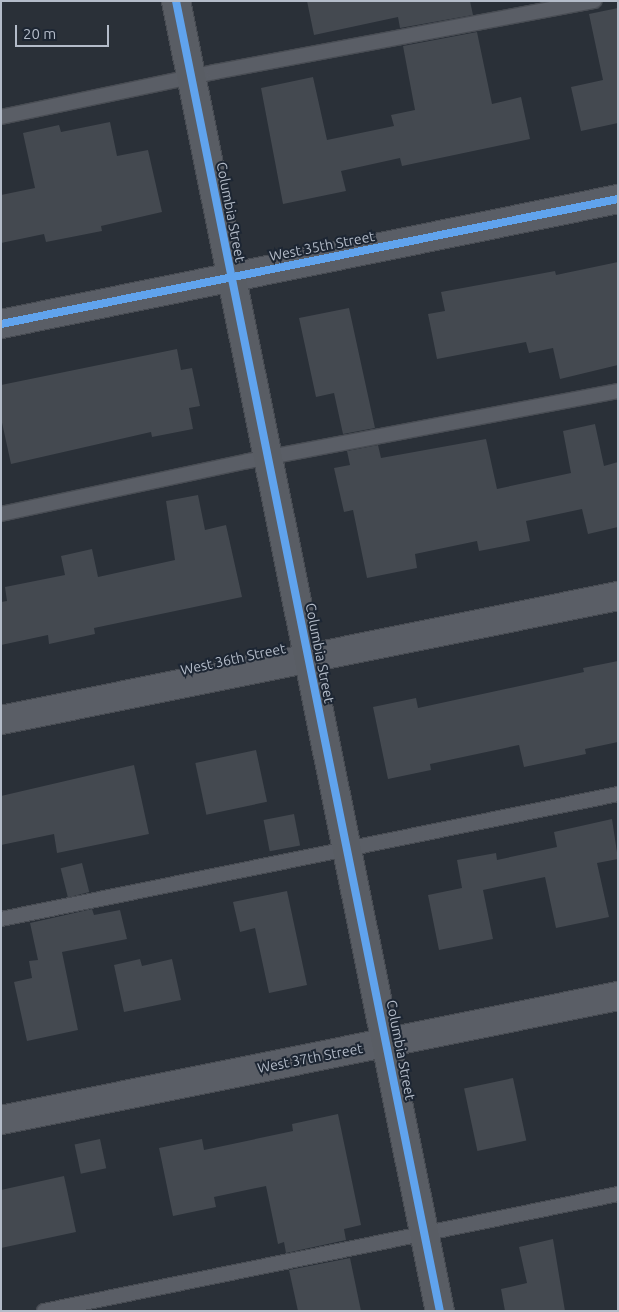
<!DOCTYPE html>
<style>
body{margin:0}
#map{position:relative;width:619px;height:1312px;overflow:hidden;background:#2a3038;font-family:Ubuntu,sans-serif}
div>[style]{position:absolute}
.building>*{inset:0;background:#444950;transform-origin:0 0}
.roads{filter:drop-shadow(1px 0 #484c53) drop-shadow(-1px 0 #484c53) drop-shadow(0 1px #484c53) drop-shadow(0 -1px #484c53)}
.lane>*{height:14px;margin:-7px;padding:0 7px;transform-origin:7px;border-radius:7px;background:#5a5e66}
.street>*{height:28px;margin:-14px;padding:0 14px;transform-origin:14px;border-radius:14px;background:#5a5e66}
.secondary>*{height:28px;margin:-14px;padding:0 14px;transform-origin:14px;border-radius:14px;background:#595d64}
.cycleway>*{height:8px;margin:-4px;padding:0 4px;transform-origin:4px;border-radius:4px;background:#60a3ed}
span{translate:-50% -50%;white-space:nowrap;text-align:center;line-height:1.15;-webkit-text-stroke:4px #1d2633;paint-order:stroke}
.street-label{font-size:14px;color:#b4bcc9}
.frame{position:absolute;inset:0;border:2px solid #b4bcc9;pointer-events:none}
.scale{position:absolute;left:15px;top:25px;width:94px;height:22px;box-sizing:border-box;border:2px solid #b4bcc9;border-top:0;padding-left:6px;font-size:15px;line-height:18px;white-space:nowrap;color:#b4bcc9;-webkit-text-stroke:4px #1d2633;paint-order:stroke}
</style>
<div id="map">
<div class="building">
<i style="clip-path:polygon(307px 1px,470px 1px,473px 15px,400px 28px,398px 17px,314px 35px)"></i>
<i style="clip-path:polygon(618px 8px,618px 123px,581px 131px,571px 87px,603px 80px,589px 14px)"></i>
<i style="clip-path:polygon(477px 32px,492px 104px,521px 97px,530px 139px,402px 166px,400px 158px,341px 171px,346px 191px,283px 204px,261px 88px,313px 77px,327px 140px,394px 126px,391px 115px,415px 110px,403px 46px)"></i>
<i style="clip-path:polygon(110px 122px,117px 156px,148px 150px,162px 212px,101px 226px,102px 231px,46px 242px,44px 234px,1px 243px,1px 195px,35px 188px,23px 133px,59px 125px,61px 132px)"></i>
<i style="clip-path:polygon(618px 262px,618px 365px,560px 379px,553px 348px,529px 353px,526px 342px,437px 359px,428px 314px,445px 311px,441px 292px,555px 271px,556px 275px)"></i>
<i style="clip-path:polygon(349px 308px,375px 428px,343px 434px,334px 393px,316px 397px,299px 318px)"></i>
<i style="clip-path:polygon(177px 349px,181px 370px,192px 368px,200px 406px,189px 408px,193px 429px,152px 437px,151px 432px,11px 464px,1px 418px,1px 385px)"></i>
<i style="clip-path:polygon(595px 424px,604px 466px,618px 462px,618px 527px,588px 534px,582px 509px,526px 521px,530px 541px,479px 551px,477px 541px,415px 554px,417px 568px,367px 578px,353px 510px,344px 512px,334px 468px,350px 465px,347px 451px,378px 445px,381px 458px,486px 439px,497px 489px,571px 473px,563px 431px)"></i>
<i style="clip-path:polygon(198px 495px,205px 530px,226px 525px,242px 597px,94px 628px,95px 634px,49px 644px,48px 635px,1px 645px,1px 602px,7px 601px,5px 587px,65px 575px,61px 556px,92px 549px,98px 577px,175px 560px,166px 501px)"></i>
<i style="clip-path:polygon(618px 661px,618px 742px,585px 749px,586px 754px,524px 767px,519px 745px,430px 764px,431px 770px,388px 779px,373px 707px,416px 698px,418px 708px,584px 672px,583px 668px)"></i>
<i style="left:256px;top:750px;width:53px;height:62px;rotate:78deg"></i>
<i style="clip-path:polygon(134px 765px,149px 834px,57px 853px,54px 834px,1px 845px,1px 796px)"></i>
<i style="left:294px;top:814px;width:32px;height:31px;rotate:79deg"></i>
<i style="clip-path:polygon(612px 819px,618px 859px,597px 863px,609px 917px,556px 928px,545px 877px,483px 890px,493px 939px,439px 950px,428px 895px,462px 888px,457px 860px,496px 853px,497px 860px,557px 847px,554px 832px)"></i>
<i style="left:82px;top:863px;width:30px;height:22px;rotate:76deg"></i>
<i style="clip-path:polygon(287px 891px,307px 985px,269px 993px,255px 928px,240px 932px,233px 902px)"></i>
<i style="clip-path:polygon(92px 909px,94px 915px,120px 910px,127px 939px,62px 952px,78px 1030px,27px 1041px,14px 982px,32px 978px,29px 961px,38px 960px,30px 923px)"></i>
<i style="clip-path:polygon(140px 959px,142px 966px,172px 959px,181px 1000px,124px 1012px,114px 965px)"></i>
<i style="left:513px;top:1078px;width:64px;height:50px;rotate:78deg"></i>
<i style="clip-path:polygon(338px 1114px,361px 1225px,344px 1229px,346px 1240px,286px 1253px,284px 1242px,278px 1244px,266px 1186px,214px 1197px,216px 1207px,173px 1216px,159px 1148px,202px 1139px,204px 1150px,293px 1131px,292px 1124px)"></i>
<i style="left:100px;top:1139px;width:30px;height:26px;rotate:78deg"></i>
<i style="clip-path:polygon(64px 1176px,76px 1232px,1px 1248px,1px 1190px)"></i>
<i style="clip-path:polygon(553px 1239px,565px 1311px,505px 1311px,501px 1289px,527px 1283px,519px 1247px)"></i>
<i style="clip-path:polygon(350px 1258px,361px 1311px,298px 1311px,289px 1270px)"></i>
</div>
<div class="roads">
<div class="lane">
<i style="left:1px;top:117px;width:218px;rotate:-11.9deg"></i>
<i style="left:214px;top:72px;width:387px;rotate:-10.6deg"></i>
<i style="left:1px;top:514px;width:253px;rotate:-12.1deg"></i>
<i style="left:248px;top:461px;width:377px;rotate:-10.7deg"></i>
<i style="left:1px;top:919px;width:630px;rotate:-11.45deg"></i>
<i style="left:44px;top:1311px;width:586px;rotate:-11.52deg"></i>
</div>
<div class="street">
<i style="left:1px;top:324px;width:630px;rotate:-11.45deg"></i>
<i style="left:1px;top:720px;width:629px;rotate:-11.36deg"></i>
<i style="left:1px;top:1120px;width:629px;rotate:-11.36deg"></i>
</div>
<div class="secondary">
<i style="left:176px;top:1px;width:1336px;rotate:78.61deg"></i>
</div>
</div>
<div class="cycleway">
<i style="left:176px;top:1px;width:1336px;rotate:78.61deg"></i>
<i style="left:1px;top:324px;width:630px;rotate:-11.45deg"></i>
</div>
<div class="street-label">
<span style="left:231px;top:212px;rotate:79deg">Columbia Street</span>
<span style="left:322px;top:246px;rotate:-11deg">West 35th Street</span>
<span style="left:320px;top:653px;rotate:79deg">Columbia Street</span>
<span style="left:233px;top:659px;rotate:-12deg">West 36th Street</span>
<span style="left:401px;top:1050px;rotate:79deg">Columbia Street</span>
<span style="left:310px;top:1058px;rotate:-11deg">West 37th Street</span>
</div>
<div class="frame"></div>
<div class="scale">20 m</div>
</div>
